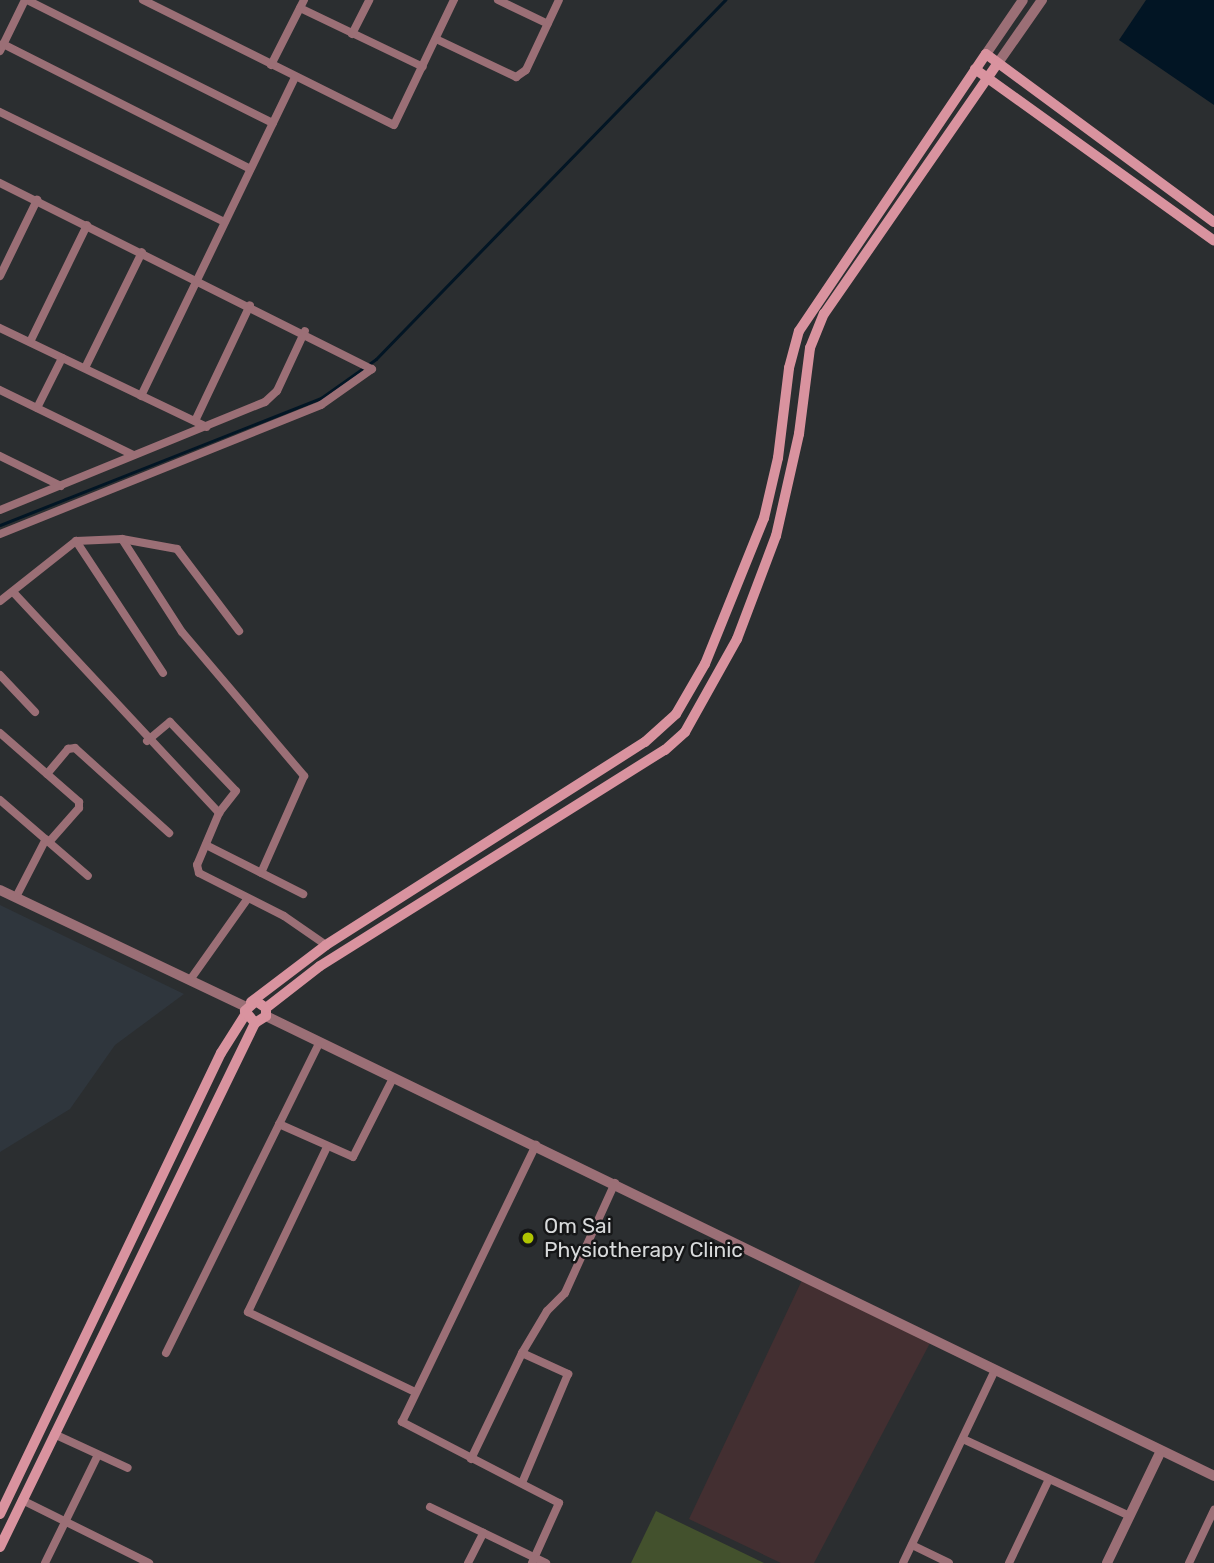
<!DOCTYPE html>
<style>
body{margin:0}
#map{position:relative;width:1214px;height:1563px;overflow:hidden;background:#2b2e30;font-family:Rubik,sans-serif}
div>[style]{position:absolute}
.built>*{inset:0;background:#2f363d}
.industrial>*{inset:0;background:#432f31}
.green>*{inset:0;background:#43512d}
.water>*{inset:0;background:#021524}
.stream>*{height:2.5px;margin:-1.25px;padding:0 1.25px;transform-origin:1.25px;border-radius:1.25px;background:#021524}
.minor>*{height:8px;margin:-4px;padding:0 4px;transform-origin:4px;border-radius:4px;background:#9b6f76}
.tertiary>*{height:10px;margin:-5px;padding:0 5px;transform-origin:5px;border-radius:5px;background:#9b6f76}
.secondary>*{height:10px;margin:-5px;padding:0 5px;transform-origin:5px;border-radius:5px;background:#d9939f}
.dots>*{width:19px;height:19px;translate:-50% -50%;box-sizing:border-box;border:4px solid #151617;border-radius:50%}
span{translate:-50% -50%;white-space:nowrap;text-align:center;line-height:1.15;-webkit-text-stroke:5px #151617;paint-order:stroke}
.poi-label{font-size:21px;color:#d8dadb}
.left{translate:0 -50%;text-align:left}
</style>
<div id="map">
<div class="built">
<i style="clip-path:polygon(0 905px,184px 994px,115px 1045px,70px 1109px,0 1152px)"></i>
</div>
<div class="industrial">
<i style="clip-path:polygon(804px 1276px,930px 1343px,814px 1563px,781px 1563px,689px 1519px)"></i>
</div>
<div class="green">
<i style="clip-path:polygon(656px 1511px,764px 1563px,631px 1563px)"></i>
</div>
<div class="water">
<i style="clip-path:polygon(1146px 0,1214px 0,1214px 105px,1119px 40px)"></i>
</div>
<div class="stream">
<i style="left:0;top:525px;width:345px;rotate:-21.6deg"></i>
<i style="left:321px;top:398px;width:67px;rotate:-35.3deg"></i>
<i style="left:376px;top:359px;width:501px;rotate:-45.81deg"></i>
</div>
<div class="minor">
<i style="left:27px;top:0;width:275px;rotate:26.6deg"></i>
<i style="left:143px;top:0;width:280px;rotate:26.5deg"></i>
<i style="left:394px;top:125px;width:139px;rotate:-64.4deg"></i>
<i style="left:498px;top:0;width:55px;rotate:25.6deg"></i>
<i style="left:300px;top:8px;width:136px;rotate:25.6deg"></i>
<i style="left:352px;top:34px;width:38px;rotate:-63deg"></i>
<i style="left:436px;top:39px;width:89px;rotate:25.4deg"></i>
<i style="left:516px;top:77px;width:12px;rotate:-35deg"></i>
<i style="left:526px;top:70px;width:77px;rotate:-64.8deg"></i>
<i style="left:3px;top:44px;width:277px;rotate:26.8deg"></i>
<i style="left:0;top:51px;width:57px;rotate:-63.9deg"></i>
<i style="left:271px;top:65px;width:73px;rotate:-63.1deg"></i>
<i style="left:0;top:112px;width:250px;rotate:26.1deg"></i>
<i style="left:0;top:183px;width:416px;rotate:26.6deg"></i>
<i style="left:372px;top:369px;width:62px;rotate:144.8deg"></i>
<i style="left:321px;top:405px;width:346px;rotate:158.1deg"></i>
<i style="left:0;top:276px;width:85px;rotate:-64deg"></i>
<i style="left:0;top:328px;width:229px;rotate:25.6deg"></i>
<i style="left:30px;top:342px;width:130px;rotate:-64deg"></i>
<i style="left:85px;top:368px;width:129px;rotate:-63.8deg"></i>
<i style="left:0;top:390px;width:148px;rotate:26deg"></i>
<i style="left:141px;top:396px;width:354px;rotate:-64.2deg"></i>
<i style="left:37px;top:408px;width:56px;rotate:-63.4deg"></i>
<i style="left:195px;top:421px;width:128px;rotate:-64.6deg"></i>
<i style="left:0;top:456px;width:68px;rotate:26.2deg"></i>
<i style="left:0;top:510px;width:286px;rotate:-22.2deg"></i>
<i style="left:265px;top:402px;width:16px;rotate:-43deg"></i>
<i style="left:277px;top:391px;width:66px;rotate:-65deg"></i>
<i style="left:122px;top:539px;width:111px;rotate:57.2deg"></i>
<i style="left:182px;top:632px;width:189px;rotate:49.7deg"></i>
<i style="left:304px;top:776px;width:106px;rotate:113.9deg"></i>
<i style="left:76px;top:541px;width:158px;rotate:56.6deg"></i>
<i style="left:14px;top:593px;width:301px;rotate:47deg"></i>
<i style="left:0;top:601px;width:97px;rotate:-38.3deg"></i>
<i style="left:76px;top:541px;width:46px;rotate:-2.5deg"></i>
<i style="left:122px;top:539px;width:56px;rotate:10.3deg"></i>
<i style="left:177px;top:549px;width:103px;rotate:52.9deg"></i>
<i style="left:0;top:675px;width:51px;rotate:46.6deg"></i>
<i style="left:0;top:733px;width:105px;rotate:41.1deg"></i>
<i style="left:79px;top:802px;width:6px;rotate:90deg"></i>
<i style="left:79px;top:808px;width:45px;rotate:131.4deg"></i>
<i style="left:147px;top:741px;width:30px;rotate:-40deg"></i>
<i style="left:170px;top:722px;width:95px;rotate:46.3deg"></i>
<i style="left:236px;top:791px;width:28px;rotate:128deg"></i>
<i style="left:219px;top:813px;width:56px;rotate:112.9deg"></i>
<i style="left:197px;top:865px;width:8px;rotate:76deg"></i>
<i style="left:199px;top:873px;width:95px;rotate:26.8deg"></i>
<i style="left:284px;top:916px;width:51px;rotate:34.6deg"></i>
<i style="left:47px;top:774px;width:33px;rotate:-50deg"></i>
<i style="left:68px;top:749px;width:7px;rotate:-8deg"></i>
<i style="left:75px;top:748px;width:127px;rotate:42.1deg"></i>
<i style="left:0;top:800px;width:116px;rotate:40.8deg"></i>
<i style="left:206px;top:845px;width:109px;rotate:26.8deg"></i>
<i style="left:16px;top:897px;width:65px;rotate:-62.7deg"></i>
<i style="left:190px;top:980px;width:100px;rotate:-54.7deg"></i>
<i style="left:279px;top:1124px;width:81px;rotate:24deg"></i>
<i style="left:353px;top:1157px;width:89px;rotate:-63.1deg"></i>
<i style="left:327px;top:1147px;width:183px;rotate:115.6deg"></i>
<i style="left:248px;top:1312px;width:185px;rotate:25.6deg"></i>
<i style="left:166px;top:1353px;width:347px;rotate:-63.7deg"></i>
<i style="left:522px;top:1353px;width:49px;rotate:-59.2deg"></i>
<i style="left:547px;top:1311px;width:25px;rotate:-45deg"></i>
<i style="left:565px;top:1293px;width:121px;rotate:-65.6deg"></i>
<i style="left:54px;top:1434px;width:81px;rotate:24.7deg"></i>
<i style="left:963px;top:1439px;width:184px;rotate:24.8deg"></i>
<i style="left:471px;top:1459px;width:118px;rotate:-64.3deg"></i>
<i style="left:522px;top:1353px;width:51px;rotate:24.5deg"></i>
<i style="left:568px;top:1374px;width:118px;rotate:112.9deg"></i>
<i style="left:22px;top:1500px;width:142px;rotate:26.4deg"></i>
<i style="left:430px;top:1507px;width:129px;rotate:25.8deg"></i>
<i style="left:912px;top:1545px;width:41px;rotate:25.9deg"></i>
<i style="left:45px;top:1563px;width:120px;rotate:-63.9deg"></i>
<i style="left:468px;top:1563px;width:34px;rotate:-63deg"></i>
<i style="left:532px;top:1563px;width:66px;rotate:-65.8deg"></i>
<i style="left:559px;top:1503px;width:177px;rotate:-152.7deg"></i>
<i style="left:402px;top:1422px;width:308px;rotate:-64.2deg"></i>
<i style="left:903px;top:1563px;width:214px;rotate:-64.5deg"></i>
<i style="left:1009px;top:1563px;width:93px;rotate:-64.5deg"></i>
<i style="left:1189px;top:1563px;width:59px;rotate:-64.7deg"></i>
</div>
<div class="tertiary">
<i style="left:986px;top:54px;width:65px;rotate:-55.6deg"></i>
<i style="left:998px;top:63px;width:77px;rotate:-55.1deg"></i>
<i style="left:0;top:890px;width:272px;rotate:25.4deg"></i>
<i style="left:266px;top:1016px;width:1054px;rotate:25.88deg"></i>
<i style="left:1107px;top:1563px;width:124px;rotate:-64.3deg"></i>
</div>
<div class="secondary">
<i style="left:975px;top:69px;width:294px;rotate:35.7deg"></i>
<i style="left:251px;top:1002px;width:94px;rotate:-37.2deg"></i>
<i style="left:326px;top:945px;width:378px;rotate:-32.5deg"></i>
<i style="left:645px;top:742px;width:42px;rotate:-42.1deg"></i>
<i style="left:676px;top:714px;width:58px;rotate:-59.9deg"></i>
<i style="left:705px;top:664px;width:157px;rotate:-68deg"></i>
<i style="left:764px;top:518px;width:62px;rotate:-76.9deg"></i>
<i style="left:778px;top:458px;width:91px;rotate:-83deg"></i>
<i style="left:789px;top:368px;width:38px;rotate:-75deg"></i>
<i style="left:799px;top:331px;width:334px;rotate:-56deg"></i>
<i style="left:986px;top:54px;width:283px;rotate:36.4deg"></i>
<i style="left:266px;top:1008px;width:68px;rotate:-37.9deg"></i>
<i style="left:320px;top:966px;width:407px;rotate:-32.1deg"></i>
<i style="left:665px;top:750px;width:27px;rotate:-42deg"></i>
<i style="left:685px;top:732px;width:107px;rotate:-60.8deg"></i>
<i style="left:737px;top:639px;width:110px;rotate:-69.3deg"></i>
<i style="left:776px;top:536px;width:105px;rotate:-77.3deg"></i>
<i style="left:799px;top:434px;width:87px;rotate:-82.7deg"></i>
<i style="left:810px;top:348px;width:37px;rotate:-68deg"></i>
<i style="left:824px;top:314px;width:305px;rotate:-55.3deg"></i>
<i style="left:0;top:1514px;width:511px;rotate:-64.39deg"></i>
<i style="left:221px;top:1053px;width:45px;rotate:-57.7deg"></i>
<i style="left:0;top:1547px;width:583px;rotate:-64.05deg"></i>
<i style="left:255px;top:1023px;width:13px;rotate:-32deg"></i>
<i style="left:266px;top:1016px;width:8px;rotate:-90deg"></i>
<i style="left:266px;top:1008px;width:12px;rotate:-145deg"></i>
<i style="left:256px;top:1001px;width:15px;rotate:138deg"></i>
<i style="left:245px;top:1011px;width:16px;rotate:50deg"></i>
</div>
<div class="dots">
<i style="left:528px;top:1238px;background:#b0c502"></i>
</div>
<div class="poi-label">
<span class="left" style="left:544px;top:1238px">Om Sai<br>Physiotherapy Clinic</span>
</div>
</div>
